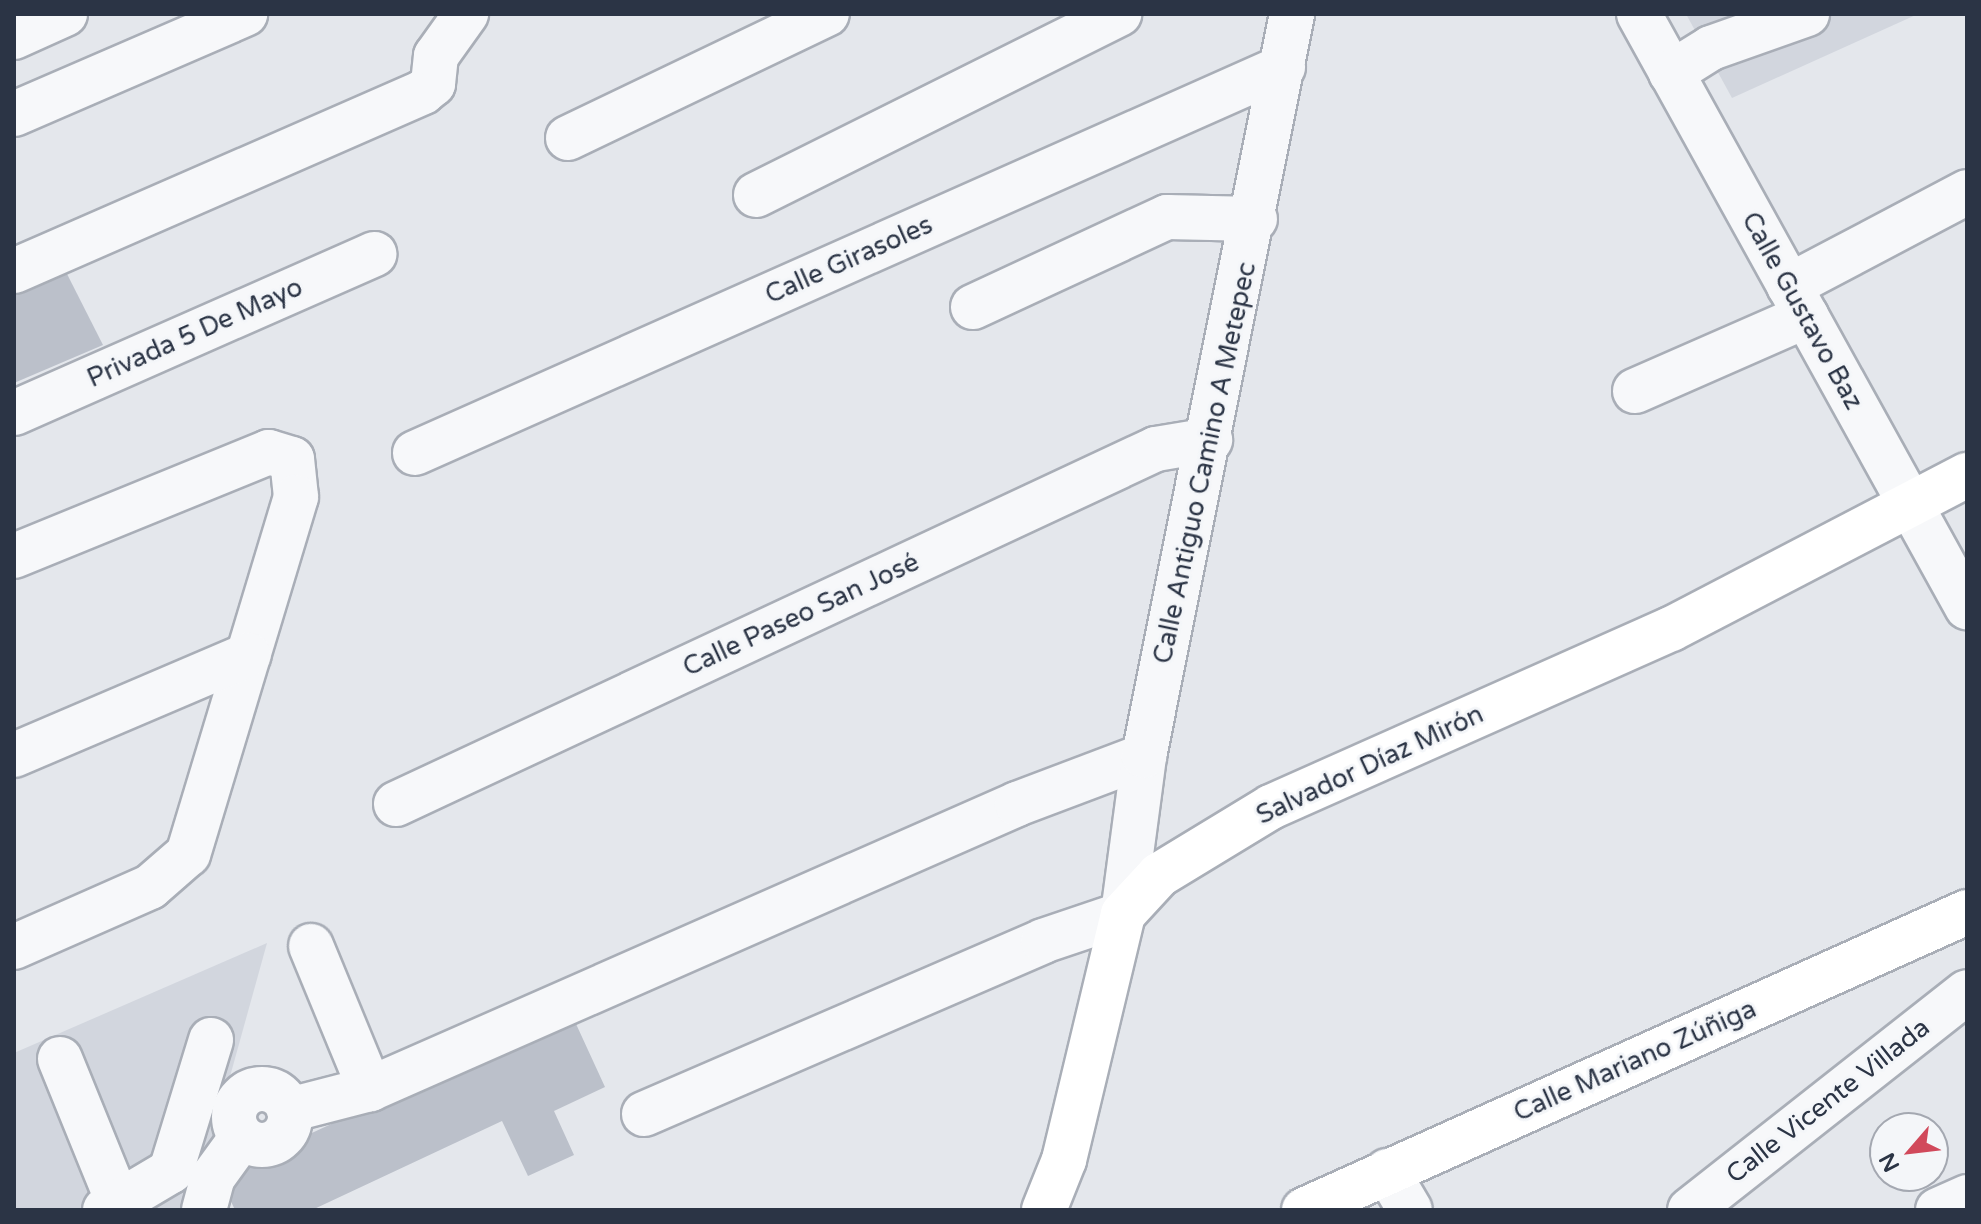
<!DOCTYPE html>
<meta charset="utf-8">
<style>
body{margin:0}
#map{position:relative;width:1981px;height:1224px;overflow:hidden;background:#e4e7ec;font-family:"Varela Round",sans-serif}
div>[style]{position:absolute}
.built>*{inset:0;background:#d2d6de}
.building>*{inset:0;background:#bbc0ca}
.roads{filter:drop-shadow(2px 0 #a9aeb7) drop-shadow(-2px 0 #a9aeb7) drop-shadow(0 2px #a9aeb7) drop-shadow(0 -2px #a9aeb7)}
.minor>*{height:44px;margin:-22px;padding:0 22px;transform-origin:22px;border-radius:22px;background:#f7f8fa}
.minor>.ring{margin:-22px;padding:0;box-sizing:content-box;background:none;border:44px solid #f7f8fa;border-radius:50%}
.major>*{height:44px;margin:-22px;padding:0 22px;transform-origin:22px;border-radius:22px;background:#fff}
span{translate:-50% -50%;white-space:nowrap;text-align:center;line-height:1.15;-webkit-text-stroke:6px #f4f6f9;paint-order:stroke}
.street-label{font-size:26px;color:#2b3445}
.frame{position:absolute;inset:0;border:16px solid #2b3445;pointer-events:none}
.north{position:absolute;left:1869px;top:1112px;width:80px;height:80px;box-sizing:border-box;background:#f4f6f9;border:2px solid #a4a8b1;border-radius:50%;rotate:242deg;font-size:22px;font-weight:700;line-height:32px;text-align:center;color:#2b3445}
.north::after{content:'';display:block;margin:auto;width:28px;height:36px;background:#d1495b;clip-path:polygon(50% 0,100% 100%,50% 72%,0 100%)}
</style>
<div id="map">
<div class="built">
<i style="clip-path:polygon(1686px 14px,1918px 14px,1732px 98px)"></i>
<i style="clip-path:polygon(267px 943px,193px 1210px,14px 1210px,14px 1053px)"></i>
</div>
<div class="building">
<i style="clip-path:polygon(65px 270px,103px 345px,14px 383px,14px 292px)"></i>
<i style="clip-path:polygon(571px 1013px,605px 1087px,554px 1111px,574px 1155px,528px 1176px,502px 1121px,312px 1210px,235px 1210px,219px 1176px)"></i>
</div>
<div class="roads">
<div class="minor">
<i style="left:1639px;top:14px;width:678px;rotate:61.05deg"></i>
<i style="left:14px;top:37px;width:56px;rotate:-24.3deg"></i>
<i style="left:1671px;top:73px;width:47px;rotate:-32deg"></i>
<i style="left:1711px;top:48px;width:102px;rotate:-19.5deg"></i>
<i style="left:14px;top:114px;width:252px;rotate:-23.4deg"></i>
<i style="left:568px;top:138px;width:287px;rotate:-25.6deg"></i>
<i style="left:756px;top:195px;width:406px;rotate:-26.5deg"></i>
<i style="left:14px;top:271px;width:446px;rotate:-23.6deg"></i>
<i style="left:423px;top:92px;width:13px;rotate:-39deg"></i>
<i style="left:433px;top:84px;width:28px;rotate:-84deg"></i>
<i style="left:436px;top:56px;width:52px;rotate:-54.5deg"></i>
<i style="left:1789px;top:286px;width:201px;rotate:-27.8deg"></i>
<i style="left:973px;top:307px;width:214px;rotate:-24.9deg"></i>
<i style="left:1167px;top:217px;width:88px;rotate:1.3deg"></i>
<i style="left:1635px;top:391px;width:187px;rotate:-23.7deg"></i>
<i style="left:14px;top:413px;width:394px;rotate:-23.8deg"></i>
<i style="left:415px;top:453px;width:950px;rotate:-23.97deg"></i>
<i style="left:14px;top:556px;width:275px;rotate:-22.2deg"></i>
<i style="left:269px;top:452px;width:24px;rotate:17deg"></i>
<i style="left:292px;top:459px;width:38px;rotate:84deg"></i>
<i style="left:296px;top:497px;width:373px;rotate:106.8deg"></i>
<i style="left:188px;top:854px;width:50px;rotate:139deg"></i>
<i style="left:150px;top:887px;width:149px;rotate:156.2deg"></i>
<i style="left:14px;top:755px;width:255px;rotate:-23.1deg"></i>
<i style="left:396px;top:804px;width:839px;rotate:-25.04deg"></i>
<i style="left:1156px;top:449px;width:55px;rotate:-9.5deg"></i>
<i style="left:311px;top:946px;width:155px;rotate:67.6deg"></i>
<i style="left:60px;top:1059px;width:157px;rotate:67.9deg"></i>
<i class="ring" style="left:234px;top:1089px;width:12px;height:12px"></i>
<i style="left:289px;top:1110px;width:84px;rotate:-14.5deg"></i>
<i style="left:370px;top:1089px;width:707px;rotate:-23.77deg"></i>
<i style="left:1017px;top:804px;width:136px;rotate:-20.7deg"></i>
<i style="left:644px;top:1114px;width:435px;rotate:-23.4deg"></i>
<i style="left:1043px;top:941px;width:84px;rotate:-18.6deg"></i>
<i style="left:1123px;top:914px;width:159px;rotate:-82.4deg"></i>
<i style="left:1144px;top:756px;width:757px;rotate:-78.72deg"></i>
<i style="left:1387px;top:1171px;width:45px;rotate:59.5deg"></i>
<i style="left:105px;top:1210px;width:77px;rotate:-30.6deg"></i>
<i style="left:171px;top:1171px;width:137px;rotate:-73deg"></i>
<i style="left:204px;top:1210px;width:34px;rotate:-75deg"></i>
<i style="left:213px;top:1177px;width:49px;rotate:-54.1deg"></i>
<i style="left:1690px;top:1210px;width:352px;rotate:-38.2deg"></i>
<i style="left:1938px;top:1210px;width:32px;rotate:-24deg"></i>
</div>
<div class="major">
<i style="left:1044px;top:1210px;width:54px;rotate:-68.2deg"></i>
<i style="left:1064px;top:1160px;width:253px;rotate:-76.5deg"></i>
<i style="left:1123px;top:914px;width:53px;rotate:-47.3deg"></i>
<i style="left:1159px;top:875px;width:131px;rotate:-31.3deg"></i>
<i style="left:1271px;top:807px;width:438px;rotate:-24deg"></i>
<i style="left:1671px;top:629px;width:334px;rotate:-27.5deg"></i>
<i style="left:1304px;top:1210px;width:727px;rotate:-24.2deg"></i>
</div>
</div>
<div class="street-label">
<span style="left:849px;top:260px;rotate:-24deg">Calle Girasoles</span>
<span style="left:1802px;top:311px;rotate:61deg">Calle Gustavo Baz</span>
<span style="left:195px;top:333px;rotate:-24deg">Privada 5 De Mayo</span>
<span style="left:1205px;top:463px;rotate:-78deg">Calle Antiguo Camino A Metepec</span>
<span style="left:801px;top:615px;rotate:-25deg">Calle Paseo San José</span>
<span style="left:1370px;top:765px;rotate:-25deg">Salvador Díaz Mirón</span>
<span style="left:1635px;top:1061px;rotate:-24deg">Calle Mariano Zúñiga</span>
<span style="left:1828px;top:1101px;rotate:-38deg">Calle Vicente Villada</span>
</div>
<div class="frame"></div>
<div class="north">N</div>
</div>
